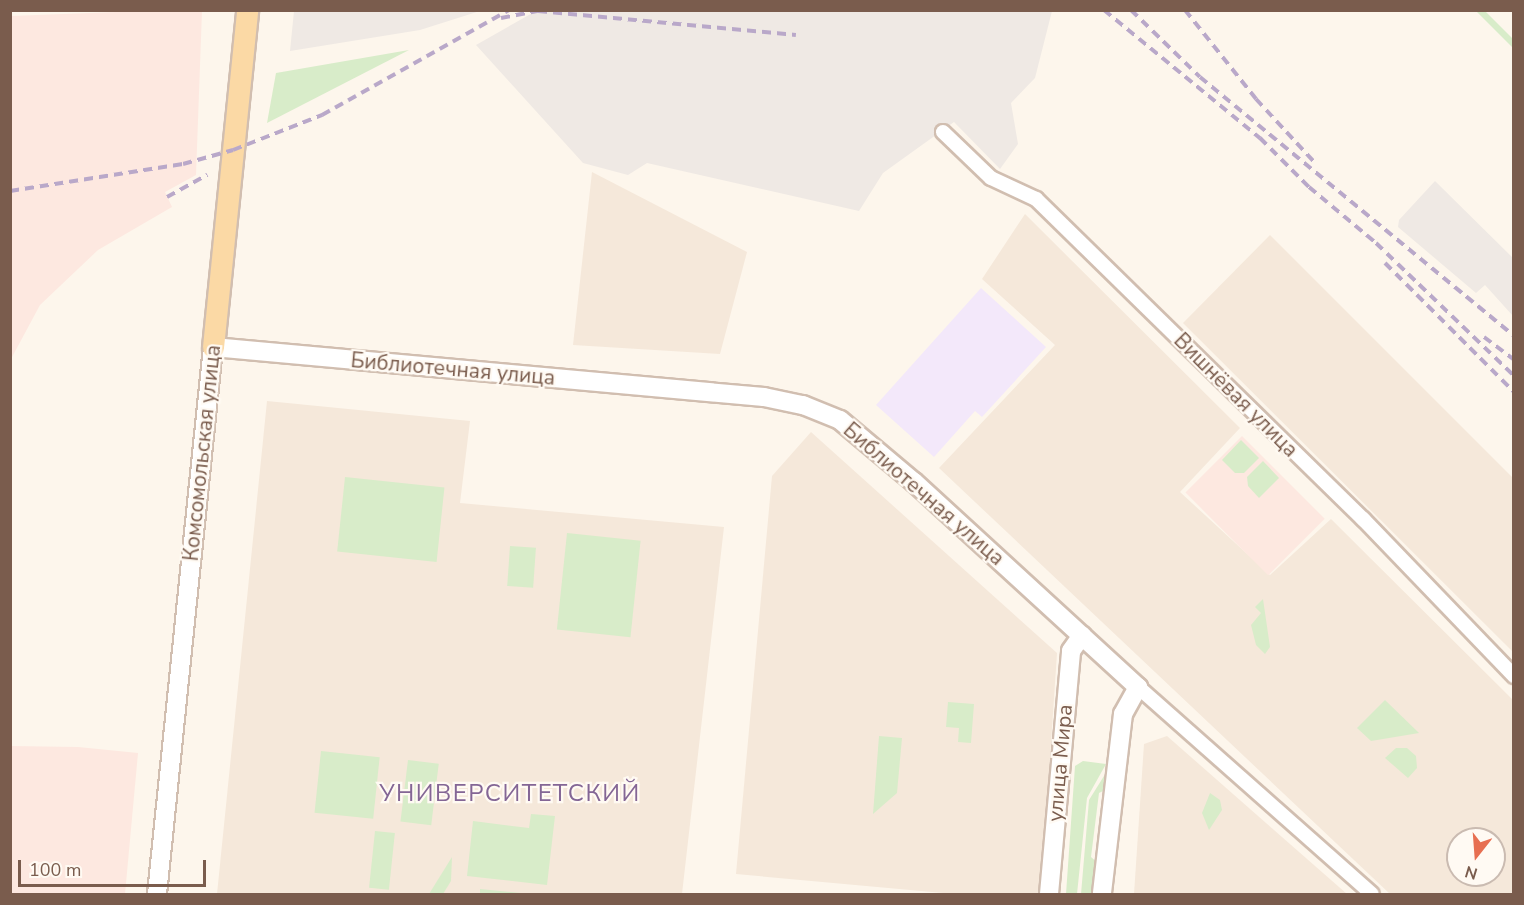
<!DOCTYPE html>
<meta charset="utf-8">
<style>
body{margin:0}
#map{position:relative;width:1524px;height:905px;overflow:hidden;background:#fdf6ec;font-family:"Nunito Sans",sans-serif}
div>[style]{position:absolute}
.residential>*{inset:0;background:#f5e8da}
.commercial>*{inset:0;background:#fde8e0;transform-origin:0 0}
.industrial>*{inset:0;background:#efe9e4}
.education>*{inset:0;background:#f3e8fa}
.green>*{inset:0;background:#d8ecc9;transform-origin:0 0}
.roads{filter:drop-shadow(2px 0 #d1beb0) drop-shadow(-2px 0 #d1beb0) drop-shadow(0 2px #d1beb0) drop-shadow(0 -2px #d1beb0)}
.street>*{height:14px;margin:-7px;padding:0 7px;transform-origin:7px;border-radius:7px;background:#fff}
.secondary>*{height:18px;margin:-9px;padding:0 9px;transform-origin:9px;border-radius:9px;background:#fff}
.primary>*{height:21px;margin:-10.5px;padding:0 10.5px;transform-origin:10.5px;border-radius:10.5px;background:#fbd9a5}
.rail>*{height:4px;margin-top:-2px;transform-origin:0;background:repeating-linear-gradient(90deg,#b9a8c9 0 9px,transparent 0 15px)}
span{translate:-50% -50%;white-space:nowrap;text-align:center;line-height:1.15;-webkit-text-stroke:4.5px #fffaf3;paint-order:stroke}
.street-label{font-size:21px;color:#7a5c4d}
.quarter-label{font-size:24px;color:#846695;letter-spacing:1.5px}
.frame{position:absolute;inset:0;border:12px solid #7a5c4d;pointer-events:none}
.north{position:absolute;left:1446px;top:827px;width:60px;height:60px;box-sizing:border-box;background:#fffaf3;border:2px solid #cabbb1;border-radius:50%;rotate:197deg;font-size:16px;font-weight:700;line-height:24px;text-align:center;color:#7a5c4d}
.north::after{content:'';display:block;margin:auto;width:21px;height:27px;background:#e76f51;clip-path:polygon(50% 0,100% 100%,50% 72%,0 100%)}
.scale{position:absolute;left:18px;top:860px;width:188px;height:27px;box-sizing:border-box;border:3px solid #7a5c4d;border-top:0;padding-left:8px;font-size:18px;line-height:21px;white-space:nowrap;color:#7a5c4d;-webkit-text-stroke:4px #fffaf3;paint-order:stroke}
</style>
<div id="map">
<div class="residential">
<i style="clip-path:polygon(592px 172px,747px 252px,720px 354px,573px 345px)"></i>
<i style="clip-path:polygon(evenodd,1025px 214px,1240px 428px,1180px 492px,1270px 575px,1331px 519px,1513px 700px,1513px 894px,1390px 894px,939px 468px,1055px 345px,982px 279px,1025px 214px,1458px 839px,1494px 839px,1494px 875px,1458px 875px,1458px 839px)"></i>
<i style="clip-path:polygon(1270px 235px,1513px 478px,1513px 652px,1183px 323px)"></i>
<i style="clip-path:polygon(267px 401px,470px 421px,460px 503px,724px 527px,682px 894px,217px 894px)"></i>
<i style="clip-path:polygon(811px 432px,1057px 653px,1041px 894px,954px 894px,736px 874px,772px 476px)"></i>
<i style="clip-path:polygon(1167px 736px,1347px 894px,1134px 894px,1144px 744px)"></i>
</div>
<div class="commercial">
<i style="clip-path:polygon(142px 11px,202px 11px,196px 175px,165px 192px,172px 207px,98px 250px,40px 305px,11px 359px,11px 16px)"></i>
<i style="left:1242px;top:436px;width:117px;height:80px;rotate:45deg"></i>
<i style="clip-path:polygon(11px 746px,78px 747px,138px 753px,125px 894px,11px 894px)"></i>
</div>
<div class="industrial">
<i style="clip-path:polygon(294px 11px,294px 10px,480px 11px,420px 30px,290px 51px)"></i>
<i style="clip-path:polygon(536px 11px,1052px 11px,1035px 78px,1011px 103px,1018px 144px,1000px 169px,954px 122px,883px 173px,859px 211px,647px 163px,628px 175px,583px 163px,476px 45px)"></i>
<i style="clip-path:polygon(1435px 181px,1513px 258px,1513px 316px,1485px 285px,1476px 293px,1398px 227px,1399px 220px)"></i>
</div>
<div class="education">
<i style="clip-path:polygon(981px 288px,1046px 347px,982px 417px,975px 411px,934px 457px,876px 405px)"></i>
</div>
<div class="green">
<i style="clip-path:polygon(1476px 11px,1485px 11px,1513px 39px,1513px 48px)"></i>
<i style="clip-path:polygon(409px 50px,267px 123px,276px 73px)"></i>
<i style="clip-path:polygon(1241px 440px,1259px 458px,1244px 473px,1235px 473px,1222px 460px)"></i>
<i style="clip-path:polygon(1263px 461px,1279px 478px,1259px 498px,1248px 486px,1247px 477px)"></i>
<i style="left:345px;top:477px;width:100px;height:75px;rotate:6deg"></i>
<i style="left:567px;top:533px;width:74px;height:97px;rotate:6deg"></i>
<i style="left:510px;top:546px;width:26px;height:40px;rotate:4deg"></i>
<i style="clip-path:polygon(1263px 599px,1270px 647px,1265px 654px,1256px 645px,1251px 625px,1261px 613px,1255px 607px)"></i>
<i style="clip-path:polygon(1385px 700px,1419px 733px,1371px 741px,1357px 728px)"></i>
<i style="clip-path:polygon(948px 702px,974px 704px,971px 743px,958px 742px,959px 728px,946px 727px)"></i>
<i style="clip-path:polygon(879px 736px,902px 738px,897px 793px,873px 814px)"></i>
<i style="clip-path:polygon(1396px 748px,1407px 748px,1416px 756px,1417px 768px,1408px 778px,1385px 758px)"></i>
<i style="left:321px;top:751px;width:59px;height:62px;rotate:6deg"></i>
<i style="left:408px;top:760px;width:31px;height:62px;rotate:7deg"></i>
<i style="clip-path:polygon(1083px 761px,1106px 764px,1087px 798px,1077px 894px,1066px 894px,1075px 766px)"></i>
<i style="clip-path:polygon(1109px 768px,1107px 789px,1099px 793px,1091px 857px,1101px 866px,1098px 894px,1081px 894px,1089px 800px)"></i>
<i style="clip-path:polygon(1210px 793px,1220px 800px,1222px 810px,1209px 830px,1202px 813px)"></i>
<i style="clip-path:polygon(531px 814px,555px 816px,547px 885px,467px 876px,473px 821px,529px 828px)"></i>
<i style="left:375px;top:831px;width:20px;height:57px;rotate:6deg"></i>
<i style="clip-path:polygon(452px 857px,451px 881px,443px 894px,429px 894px)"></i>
<i style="clip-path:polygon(480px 889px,531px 894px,480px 894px)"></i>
</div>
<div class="roads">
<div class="street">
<i style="left:943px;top:132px;width:66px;rotate:43.8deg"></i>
<i style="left:991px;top:178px;width:50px;rotate:25deg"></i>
<i style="left:1036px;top:199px;width:458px;rotate:44.4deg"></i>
<i style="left:1363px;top:519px;width:218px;rotate:46.1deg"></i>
<i style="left:1138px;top:687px;width:312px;rotate:41.5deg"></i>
</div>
<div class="secondary">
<i style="left:157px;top:894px;width:550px;rotate:-84.15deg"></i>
<i style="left:213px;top:347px;width:553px;rotate:5.19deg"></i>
<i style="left:764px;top:397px;width:40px;rotate:12deg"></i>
<i style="left:803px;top:405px;width:40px;rotate:22deg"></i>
<i style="left:840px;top:420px;width:97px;rotate:40deg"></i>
<i style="left:914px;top:482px;width:304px;rotate:42.5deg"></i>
<i style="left:1138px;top:687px;width:31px;rotate:119deg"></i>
<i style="left:1123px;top:714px;width:181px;rotate:96.7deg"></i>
<i style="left:1049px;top:894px;width:244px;rotate:-84.8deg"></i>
<i style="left:1071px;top:651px;width:19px;rotate:-55deg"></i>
</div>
<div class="primary">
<i style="left:213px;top:347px;width:339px;rotate:-84.2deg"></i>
</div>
</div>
<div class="rail">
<i style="left:1104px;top:10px;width:202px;rotate:39.4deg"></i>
<i style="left:1260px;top:138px;width:69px;rotate:45deg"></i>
<i style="left:1309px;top:187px;width:87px;rotate:39.9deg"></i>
<i style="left:1376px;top:243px;width:192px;rotate:43.9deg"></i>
<i style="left:1131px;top:10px;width:96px;rotate:44.2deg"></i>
<i style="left:1200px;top:77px;width:407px;rotate:39.5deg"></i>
<i style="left:1185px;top:10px;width:114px;rotate:51.4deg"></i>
<i style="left:1256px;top:99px;width:87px;rotate:47.3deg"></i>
<i style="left:501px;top:18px;width:38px;rotate:-11deg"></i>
<i style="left:538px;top:11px;width:259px;rotate:5.3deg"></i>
<i style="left:10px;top:191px;width:175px;rotate:-8.9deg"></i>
<i style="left:183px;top:164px;width:52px;rotate:-15.6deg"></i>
<i style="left:233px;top:150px;width:96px;rotate:-21.5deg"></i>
<i style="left:322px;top:115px;width:214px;rotate:-29.3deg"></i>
<i style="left:167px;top:197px;width:46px;rotate:-28.8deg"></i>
<i style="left:1385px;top:263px;width:182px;rotate:45deg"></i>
<i style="left:1484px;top:337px;width:38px;rotate:37deg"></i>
</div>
<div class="street-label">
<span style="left:453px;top:369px;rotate:5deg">Библиотечная улица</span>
<span style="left:1236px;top:395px;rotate:45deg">Вишнёвая улица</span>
<span style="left:202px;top:453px;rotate:-84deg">Комсомольская улица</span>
<span style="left:924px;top:494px;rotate:41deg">Библиотечная улица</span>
<span style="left:1060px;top:763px;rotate:-85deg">улица Мира</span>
</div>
<div class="quarter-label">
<span style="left:510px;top:794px">УНИВЕРСИТЕТСКИЙ</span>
</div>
<div class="frame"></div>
<div class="north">N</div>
<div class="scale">100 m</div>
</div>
